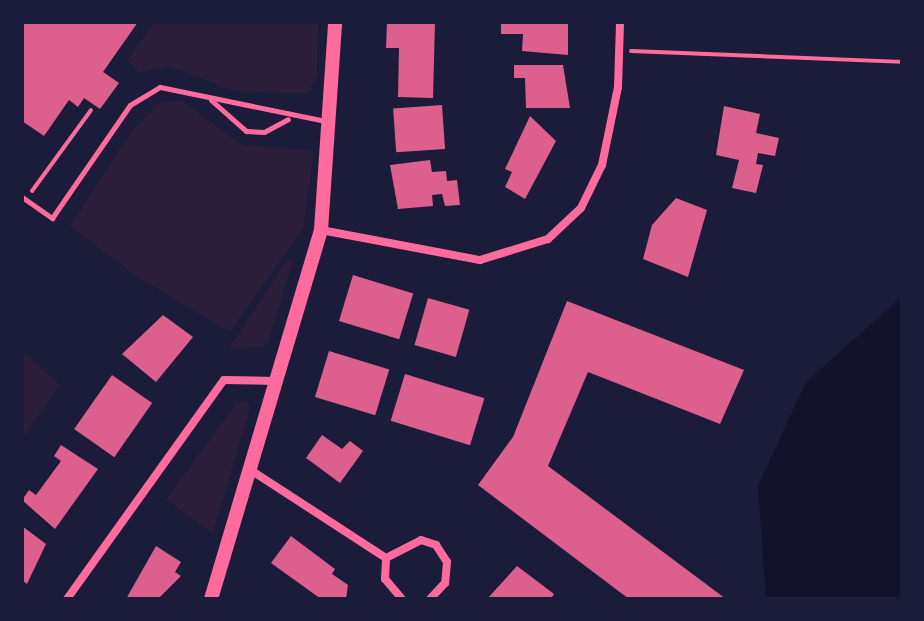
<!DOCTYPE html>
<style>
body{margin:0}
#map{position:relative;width:924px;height:621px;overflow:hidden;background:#1b1b3a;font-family:"IBM Plex Sans",sans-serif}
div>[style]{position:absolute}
.green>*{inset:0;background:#2a1e3b}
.water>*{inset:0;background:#12122b}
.building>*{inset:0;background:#dd5f8e;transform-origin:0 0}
.path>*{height:4px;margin:-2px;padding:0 2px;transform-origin:2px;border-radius:2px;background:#ff6b9d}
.service>*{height:5px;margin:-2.5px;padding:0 2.5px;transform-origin:2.5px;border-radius:2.5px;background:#ff6b9d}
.minor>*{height:8px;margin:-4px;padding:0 4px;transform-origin:4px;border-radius:4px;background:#ff6b9d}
.tertiary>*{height:14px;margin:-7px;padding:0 7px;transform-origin:7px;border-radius:7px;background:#ff6b9d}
span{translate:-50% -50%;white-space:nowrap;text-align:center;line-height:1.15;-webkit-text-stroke:8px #1b1b3a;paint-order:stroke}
.frame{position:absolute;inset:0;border:24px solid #1b1b3a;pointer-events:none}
</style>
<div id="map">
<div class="green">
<i style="clip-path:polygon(154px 22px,318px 22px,317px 76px,308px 93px,277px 93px,234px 91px,169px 66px,139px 73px,127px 60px)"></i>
<i style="clip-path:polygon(182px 101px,242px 145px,314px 151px,303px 229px,230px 332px,128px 271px,123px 277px,127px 269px,70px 226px,131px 132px,159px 103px)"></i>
<i style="clip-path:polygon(287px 260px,293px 262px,267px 346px,229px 349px)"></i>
<i style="clip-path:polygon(22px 351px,60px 385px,22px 438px)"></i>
<i style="clip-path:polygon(248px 401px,250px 408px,213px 533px,166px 500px,237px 402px)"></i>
</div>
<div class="water">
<i style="clip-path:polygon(902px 297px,902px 599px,766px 599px,758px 486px,806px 382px)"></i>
</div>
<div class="building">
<i style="clip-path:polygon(22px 22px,138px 22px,103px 72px,119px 83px,100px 109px,84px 98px,78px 107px,69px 100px,44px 136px,22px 121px)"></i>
<i style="clip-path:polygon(387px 22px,435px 22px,433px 98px,398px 97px,399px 48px,386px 48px)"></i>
<i style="clip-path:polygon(501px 22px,568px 22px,568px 55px,522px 51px,523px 34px,501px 34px)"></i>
<i style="clip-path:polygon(514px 65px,563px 65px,570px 108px,526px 108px,525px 78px,514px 78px)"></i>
<i style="left:442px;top:105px;width:44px;height:49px;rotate:86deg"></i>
<i style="clip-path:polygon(724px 106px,760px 114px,756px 133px,779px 138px,775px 156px,758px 153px,756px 164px,763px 165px,756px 193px,732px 188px,739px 160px,716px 155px)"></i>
<i style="clip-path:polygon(530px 116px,556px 141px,525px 199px,505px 187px,512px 172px,505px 169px)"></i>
<i style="clip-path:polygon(430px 160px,432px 172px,446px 171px,447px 181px,457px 180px,460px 205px,445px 206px,442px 194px,432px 195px,433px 206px,398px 209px,390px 165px)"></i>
<i style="clip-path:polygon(676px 198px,707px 210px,688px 277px,643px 259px,652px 225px)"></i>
<i style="left:353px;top:275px;width:63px;height:48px;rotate:17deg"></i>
<i style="left:428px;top:298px;width:43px;height:49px;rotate:16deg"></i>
<i style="clip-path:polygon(567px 301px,744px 370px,720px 424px,588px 372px,548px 466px,726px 599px,629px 599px,478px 485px,513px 437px)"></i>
<i style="clip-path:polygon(163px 315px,193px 337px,156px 382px,122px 354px)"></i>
<i style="left:329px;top:351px;width:63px;height:48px;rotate:17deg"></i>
<i style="left:405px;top:374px;width:83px;height:49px;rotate:17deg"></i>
<i style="left:112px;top:375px;width:49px;height:66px;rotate:35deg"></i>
<i style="clip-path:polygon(322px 435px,342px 449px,350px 441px,363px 451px,340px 483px,306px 458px)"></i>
<i style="clip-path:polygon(61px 445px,98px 469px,55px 529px,22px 500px,29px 490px,36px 495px,61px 461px,54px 456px)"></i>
<i style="clip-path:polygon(22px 526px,46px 544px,27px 584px,22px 580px)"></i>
<i style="clip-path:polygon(291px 536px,335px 569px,332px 574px,348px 585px,346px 599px,321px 599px,271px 563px)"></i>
<i style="clip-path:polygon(156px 546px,181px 562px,175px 572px,181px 576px,158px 599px,126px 599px)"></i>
<i style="clip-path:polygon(517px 566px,554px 594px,551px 599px,487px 599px)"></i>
</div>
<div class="path">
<i style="left:631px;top:51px;width:271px;rotate:2.3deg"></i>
<i style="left:32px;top:191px;width:100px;rotate:-53.9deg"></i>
</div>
<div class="service">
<i style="left:211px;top:100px;width:47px;rotate:41.5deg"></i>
<i style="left:246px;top:131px;width:18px;rotate:3deg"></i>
<i style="left:264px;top:132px;width:27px;rotate:-28deg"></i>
<i style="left:22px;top:197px;width:37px;rotate:35deg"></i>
<i style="left:52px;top:218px;width:137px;rotate:-55.4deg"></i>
<i style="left:130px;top:105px;width:35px;rotate:-31deg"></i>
<i style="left:160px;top:87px;width:169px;rotate:11.6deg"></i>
</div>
<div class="minor">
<i style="left:321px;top:230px;width:162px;rotate:10.7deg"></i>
<i style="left:480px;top:260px;width:71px;rotate:-17.2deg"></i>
<i style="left:548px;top:239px;width:45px;rotate:-43.2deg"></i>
<i style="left:581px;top:208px;width:48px;rotate:-64deg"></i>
<i style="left:602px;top:165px;width:80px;rotate:-78.4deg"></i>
<i style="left:618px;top:87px;width:65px;rotate:-88.2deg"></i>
<i style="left:249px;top:469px;width:163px;rotate:33deg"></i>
<i style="left:67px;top:599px;width:269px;rotate:-54.4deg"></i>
<i style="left:224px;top:380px;width:51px;rotate:1.1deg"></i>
<i style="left:402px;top:599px;width:26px;rotate:-130deg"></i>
<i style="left:385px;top:579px;width:21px;rotate:-87deg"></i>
<i style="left:386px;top:558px;width:39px;rotate:-27deg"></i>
<i style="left:421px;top:540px;width:16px;rotate:18deg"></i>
<i style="left:436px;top:545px;width:20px;rotate:57deg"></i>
<i style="left:447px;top:562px;width:21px;rotate:95deg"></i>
<i style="left:445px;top:583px;width:22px;rotate:133deg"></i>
</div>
<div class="tertiary">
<i style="left:211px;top:599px;width:385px;rotate:-73.4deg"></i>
<i style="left:321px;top:230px;width:208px;rotate:-86.1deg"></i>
</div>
<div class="frame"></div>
</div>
